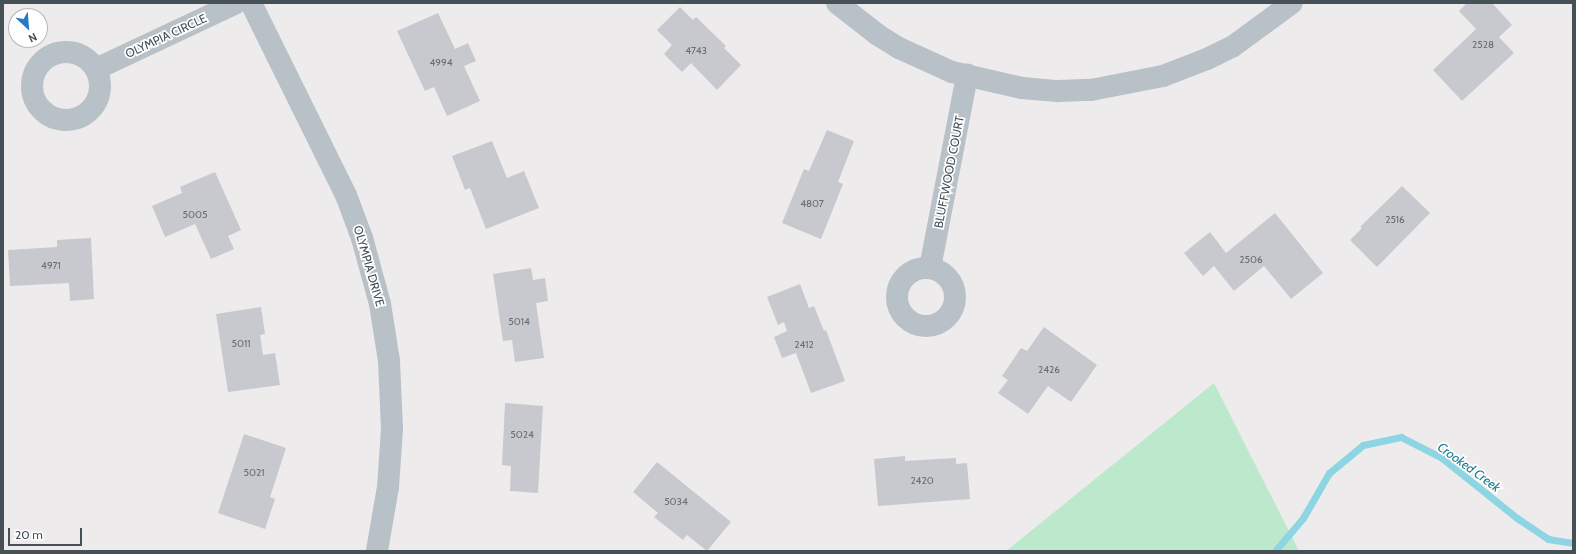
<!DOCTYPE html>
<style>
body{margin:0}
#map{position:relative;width:1576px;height:554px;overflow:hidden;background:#eeebec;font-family:Cabin,sans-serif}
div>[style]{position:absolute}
.green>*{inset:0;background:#bce9cb}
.stream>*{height:7px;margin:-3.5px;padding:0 3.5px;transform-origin:3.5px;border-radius:3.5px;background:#8dd5e2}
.building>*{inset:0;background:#c7c9ce}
.minor>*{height:22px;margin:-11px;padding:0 11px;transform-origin:11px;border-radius:11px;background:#b8c1c7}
.minor>.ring{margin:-11px;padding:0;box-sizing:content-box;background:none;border:22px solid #b8c1c7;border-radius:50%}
span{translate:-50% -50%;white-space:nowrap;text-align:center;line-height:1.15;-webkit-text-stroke:3.5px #fff;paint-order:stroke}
.number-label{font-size:10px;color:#666e75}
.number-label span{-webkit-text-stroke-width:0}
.street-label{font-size:12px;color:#465057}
.water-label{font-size:13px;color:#197d90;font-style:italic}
.frame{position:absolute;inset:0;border:4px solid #465057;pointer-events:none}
.north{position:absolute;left:8px;top:8px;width:40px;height:40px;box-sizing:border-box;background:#fff;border:1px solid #b5b9bc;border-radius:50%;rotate:154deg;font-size:11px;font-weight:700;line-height:16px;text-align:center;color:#465057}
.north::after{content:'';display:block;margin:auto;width:14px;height:18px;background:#2979ca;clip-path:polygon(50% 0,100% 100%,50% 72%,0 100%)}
.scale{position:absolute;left:8px;top:528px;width:74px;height:18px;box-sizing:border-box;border:2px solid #465057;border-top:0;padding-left:5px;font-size:12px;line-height:14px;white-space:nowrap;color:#465057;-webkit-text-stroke:3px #fff;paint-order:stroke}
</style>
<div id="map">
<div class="green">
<i style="clip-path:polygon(1214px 383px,1299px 551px,1006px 551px)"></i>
</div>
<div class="stream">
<i style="left:1275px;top:551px;width:43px;rotate:-49.7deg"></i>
<i style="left:1303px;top:518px;width:52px;rotate:-60deg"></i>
<i style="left:1329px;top:473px;width:44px;rotate:-39.5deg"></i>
<i style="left:1363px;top:445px;width:39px;rotate:-12deg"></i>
<i style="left:1401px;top:437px;width:46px;rotate:27.1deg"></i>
<i style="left:1442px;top:458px;width:96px;rotate:38.7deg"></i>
<i style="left:1517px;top:518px;width:37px;rotate:34deg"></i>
<i style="left:1548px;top:539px;width:25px;rotate:9deg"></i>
</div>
<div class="building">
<i style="clip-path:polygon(1467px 3px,1492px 3px,1512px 25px,1499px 37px,1514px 53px,1462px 101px,1433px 70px,1476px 29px,1459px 11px)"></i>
<i style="clip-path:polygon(680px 7px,693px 20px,696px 17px,726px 46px,724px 48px,741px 65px,717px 90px,691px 63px,682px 72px,664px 54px,672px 45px,657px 30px)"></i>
<i style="clip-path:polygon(438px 13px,455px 49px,468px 43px,476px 61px,464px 66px,480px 101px,447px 116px,434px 87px,425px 91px,397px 31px)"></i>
<i style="clip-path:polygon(827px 130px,854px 141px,838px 182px,843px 184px,821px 239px,782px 223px,804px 169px,809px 171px)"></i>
<i style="clip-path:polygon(492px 141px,507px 178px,524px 171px,539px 208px,486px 229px,470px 188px,465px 190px,452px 156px)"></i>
<i style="clip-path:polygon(215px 172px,241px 230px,228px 236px,234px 249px,211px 259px,195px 224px,165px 237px,152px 206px,182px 193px,180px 187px)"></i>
<i style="clip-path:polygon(1402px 186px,1430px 213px,1377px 267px,1350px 240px,1362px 228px,1360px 227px)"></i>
<i style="clip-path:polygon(1275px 213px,1323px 273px,1291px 299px,1264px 266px,1234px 291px,1214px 266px,1203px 276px,1184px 253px,1210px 232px,1226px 253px)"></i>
<i style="clip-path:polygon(91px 238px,94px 299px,70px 301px,69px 283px,10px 286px,8px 250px,57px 247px,57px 240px)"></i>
<i style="clip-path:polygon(531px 268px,533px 280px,545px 278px,548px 301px,536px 303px,544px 358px,515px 362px,512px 340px,503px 341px,493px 274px)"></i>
<i style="clip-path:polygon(800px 284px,809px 308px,814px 306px,824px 331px,826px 330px,845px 381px,811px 393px,796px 353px,782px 358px,774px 337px,787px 331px,784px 322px,778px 325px,767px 297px)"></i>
<i style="clip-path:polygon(261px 307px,265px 334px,260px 335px,263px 355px,275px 353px,280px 385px,228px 392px,216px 314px)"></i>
<i style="clip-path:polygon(1044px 327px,1097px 365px,1071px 402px,1048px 386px,1028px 414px,998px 393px,1008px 380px,1002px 376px,1021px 348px,1027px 351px)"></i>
<i style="clip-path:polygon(505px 403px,543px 406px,538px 493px,510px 491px,511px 466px,502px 465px)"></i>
<i style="clip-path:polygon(244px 434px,286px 448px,270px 497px,275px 499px,265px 529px,218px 513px)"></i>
<i style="clip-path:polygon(905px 456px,905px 461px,956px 458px,956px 464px,967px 463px,970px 499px,878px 506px,874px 459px)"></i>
<i style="clip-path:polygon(657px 462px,731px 522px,707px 551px,687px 535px,683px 540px,654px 517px,658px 513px,633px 492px)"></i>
</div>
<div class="minor">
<i style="left:251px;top:3px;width:214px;rotate:63.7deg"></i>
<i style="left:346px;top:195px;width:46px;rotate:69.6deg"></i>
<i style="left:362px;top:238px;width:68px;rotate:74.7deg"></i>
<i style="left:380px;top:304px;width:58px;rotate:81deg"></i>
<i style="left:389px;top:361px;width:68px;rotate:87.5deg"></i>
<i style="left:392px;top:429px;width:58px;rotate:93.9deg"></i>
<i style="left:388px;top:487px;width:65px;rotate:99.8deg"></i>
<i style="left:837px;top:3px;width:52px;rotate:38deg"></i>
<i style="left:878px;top:35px;width:25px;rotate:32deg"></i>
<i style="left:899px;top:48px;width:58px;rotate:24.4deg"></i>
<i style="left:952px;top:72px;width:72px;rotate:12.9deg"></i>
<i style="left:1022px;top:88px;width:36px;rotate:5deg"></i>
<i style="left:1058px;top:91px;width:33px;rotate:-2deg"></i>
<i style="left:1091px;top:90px;width:73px;rotate:-11deg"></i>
<i style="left:1163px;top:76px;width:47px;rotate:-21.1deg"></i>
<i style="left:1207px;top:59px;width:28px;rotate:-26deg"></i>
<i style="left:1232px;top:47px;width:74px;rotate:-36.3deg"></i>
<i class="ring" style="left:32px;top:52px;width:46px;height:46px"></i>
<i style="left:96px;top:69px;width:155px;rotate:-25.2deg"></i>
<i style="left:930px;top:268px;width:197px;rotate:-79.1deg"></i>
<i class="ring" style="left:897px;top:268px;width:36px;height:36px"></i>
</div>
<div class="number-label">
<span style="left:1483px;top:45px">2528</span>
<span style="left:696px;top:51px">4743</span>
<span style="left:441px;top:63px">4994</span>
<span style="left:812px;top:204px">4807</span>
<span style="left:195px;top:215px">5005</span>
<span style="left:1395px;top:220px">2516</span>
<span style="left:1251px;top:260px">2506</span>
<span style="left:51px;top:266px">4971</span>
<span style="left:519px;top:322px">5014</span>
<span style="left:241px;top:344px">5011</span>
<span style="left:804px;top:345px">2412</span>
<span style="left:1049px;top:370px">2426</span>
<span style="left:522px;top:435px">5024</span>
<span style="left:254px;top:473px">5021</span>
<span style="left:922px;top:481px">2420</span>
<span style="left:676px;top:502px">5034</span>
</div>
<div class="street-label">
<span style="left:166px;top:36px;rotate:-25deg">OLYMPIA CIRCLE</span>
<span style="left:949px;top:172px;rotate:-79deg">BLUFFWOOD COURT</span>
<span style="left:369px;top:266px;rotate:74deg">OLYMPIA DRIVE</span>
</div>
<div class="water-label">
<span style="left:1469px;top:467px;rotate:36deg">Crooked Creek</span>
</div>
<div class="frame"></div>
<div class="north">N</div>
<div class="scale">20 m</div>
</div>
